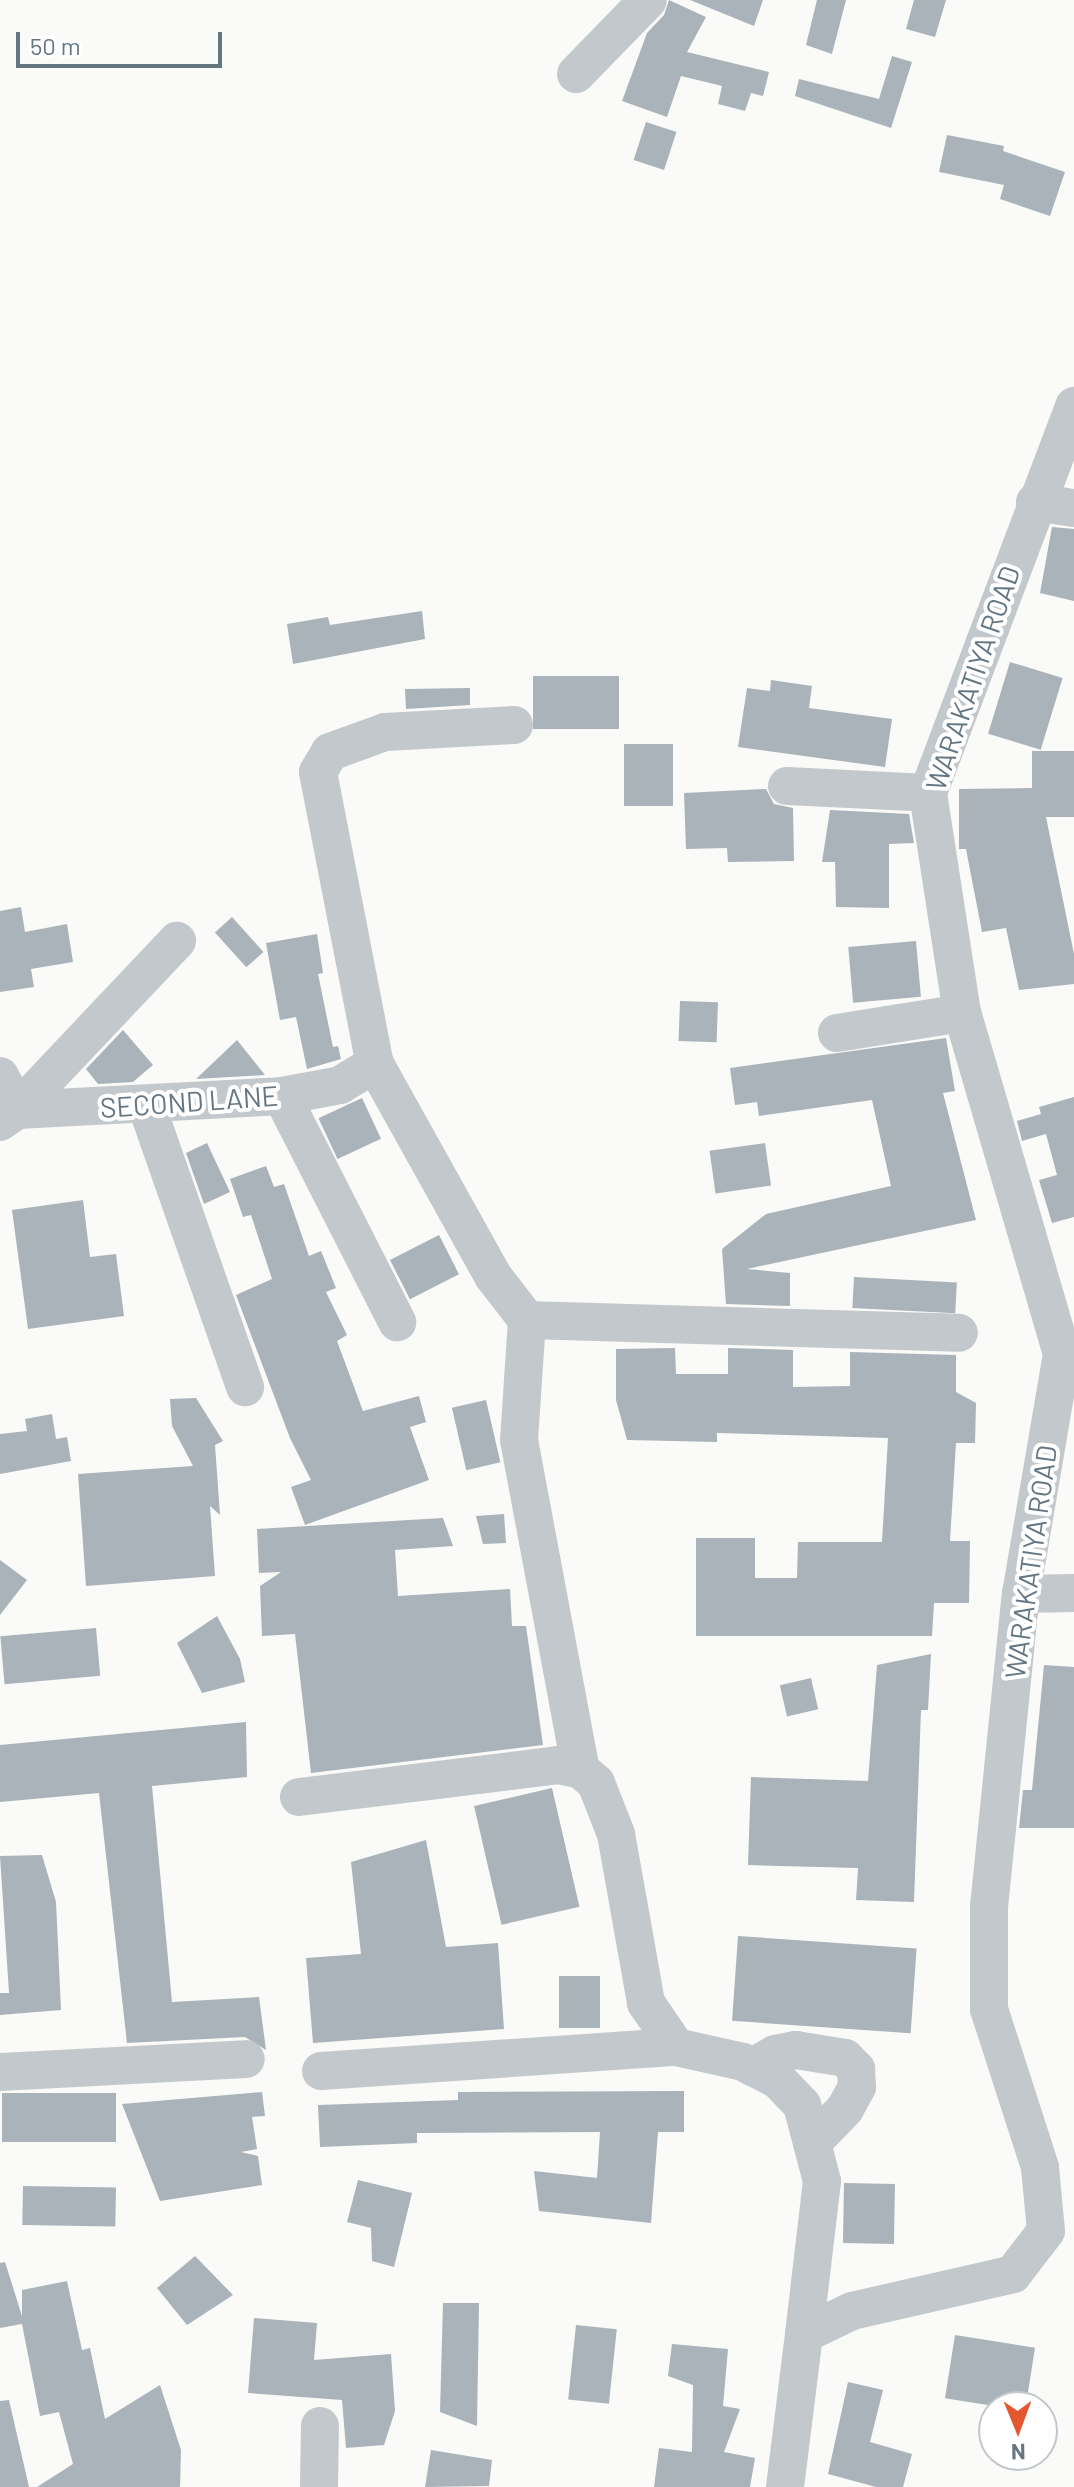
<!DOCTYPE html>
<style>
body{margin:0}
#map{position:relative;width:1074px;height:2487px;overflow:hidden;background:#fafaf8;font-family:Barlow,sans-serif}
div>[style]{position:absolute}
.building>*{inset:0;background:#aab3b9;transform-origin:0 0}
.minor>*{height:38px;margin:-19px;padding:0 19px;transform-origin:19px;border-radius:19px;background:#c3c8cc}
span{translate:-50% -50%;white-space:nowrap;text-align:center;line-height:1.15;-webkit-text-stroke:8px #fff;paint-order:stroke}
.street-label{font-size:28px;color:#657683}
.north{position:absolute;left:978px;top:2391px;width:80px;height:80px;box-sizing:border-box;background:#fff;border:2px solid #c1c8cd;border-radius:50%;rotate:179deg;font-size:22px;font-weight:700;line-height:32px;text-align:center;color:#657683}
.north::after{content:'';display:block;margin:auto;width:28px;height:36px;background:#e4572e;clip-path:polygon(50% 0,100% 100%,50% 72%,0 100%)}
.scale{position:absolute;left:16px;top:32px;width:206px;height:36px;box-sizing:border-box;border:4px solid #657683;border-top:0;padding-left:10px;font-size:24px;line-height:28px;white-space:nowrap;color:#657683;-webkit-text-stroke:6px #fff;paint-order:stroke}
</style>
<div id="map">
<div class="building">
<i style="clip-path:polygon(669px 0,706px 17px,687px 52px,769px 72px,763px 96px,751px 93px,745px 111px,718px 104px,722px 86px,681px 76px,667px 117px,622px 101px,647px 33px,664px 15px)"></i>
<i style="clip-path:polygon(690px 0,763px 0,754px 26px)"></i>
<i style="clip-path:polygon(817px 0,846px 0,832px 54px,806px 45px)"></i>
<i style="clip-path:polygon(914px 0,946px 0,935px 37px,906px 29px)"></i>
<i style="clip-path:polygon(892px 56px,912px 62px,891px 128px,795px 96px,799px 79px,879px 99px)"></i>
<i style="left:646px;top:122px;width:32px;height:40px;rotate:18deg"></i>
<i style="clip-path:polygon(947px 135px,1004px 146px,1003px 151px,1065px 172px,1050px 216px,1000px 199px,1004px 185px,939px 172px)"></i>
<i style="clip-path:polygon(1052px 527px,1074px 529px,1074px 601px,1040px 593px)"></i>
<i style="clip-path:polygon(422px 611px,425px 639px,293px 664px,287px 624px,328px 617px,330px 625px)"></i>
<i style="left:1010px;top:662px;width:55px;height:75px;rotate:17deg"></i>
<i style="left:619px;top:676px;width:53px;height:86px;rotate:90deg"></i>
<i style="clip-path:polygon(771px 680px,812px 686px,809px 708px,892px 719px,885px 767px,738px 747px,747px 688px,770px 691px)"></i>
<i style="clip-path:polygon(470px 688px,470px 705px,406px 709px,405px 689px)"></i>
<i style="left:624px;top:744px;width:49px;height:62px"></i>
<i style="clip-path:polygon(1032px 751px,1074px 751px,1074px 817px,1046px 817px,1074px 954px,1074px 984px,1019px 990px,1006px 928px,982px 932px,966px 849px,959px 849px,959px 789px,1032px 788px)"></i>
<i style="clip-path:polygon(766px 789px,774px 804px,793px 808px,794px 861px,728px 862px,727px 848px,686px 849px,684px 793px)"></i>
<i style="clip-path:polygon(830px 810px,909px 814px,914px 843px,889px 844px,889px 908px,836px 907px,835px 862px,822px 862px)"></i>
<i style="clip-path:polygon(21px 907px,25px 932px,67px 924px,73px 962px,31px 969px,34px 987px,0 992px,0 911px)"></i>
<i style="left:232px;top:917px;width:47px;height:23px;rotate:48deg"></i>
<i style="clip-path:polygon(317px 934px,323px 973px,318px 974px,333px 1047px,338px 1046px,341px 1059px,307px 1069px,296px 1017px,280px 1020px,266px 943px)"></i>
<i style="left:916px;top:941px;width:56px;height:68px;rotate:85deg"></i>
<i style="left:680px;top:1001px;width:38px;height:40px;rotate:2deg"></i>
<i style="clip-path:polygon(123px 1030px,153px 1065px,133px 1082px,98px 1084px,86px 1069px)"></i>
<i style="clip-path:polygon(946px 1038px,955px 1091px,943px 1093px,976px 1220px,747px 1269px,790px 1273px,790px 1306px,726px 1304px,722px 1249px,766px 1214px,891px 1186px,872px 1100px,759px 1116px,757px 1102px,735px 1105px,730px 1068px)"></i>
<i style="clip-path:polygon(237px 1040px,265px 1075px,196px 1079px)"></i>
<i style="clip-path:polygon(1074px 1097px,1074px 1217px,1052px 1223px,1039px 1180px,1057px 1175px,1046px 1134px,1022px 1141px,1017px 1121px,1041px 1114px,1039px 1107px)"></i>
<i style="left:362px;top:1098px;width:45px;height:48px;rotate:65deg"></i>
<i style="clip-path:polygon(207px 1143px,230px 1192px,204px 1204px,186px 1153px)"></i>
<i style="left:765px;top:1143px;width:43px;height:56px;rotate:82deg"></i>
<i style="clip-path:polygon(266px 1166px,274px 1187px,284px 1184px,309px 1256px,321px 1251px,336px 1288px,326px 1292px,347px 1335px,337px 1341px,363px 1411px,419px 1396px,426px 1422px,410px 1427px,429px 1480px,305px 1525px,291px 1487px,311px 1480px,290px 1438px,236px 1295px,272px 1279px,251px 1215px,243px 1217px,230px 1179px)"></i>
<i style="clip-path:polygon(83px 1200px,90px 1257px,116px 1254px,124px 1316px,28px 1329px,12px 1210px)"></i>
<i style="left:439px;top:1235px;width:44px;height:55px;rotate:63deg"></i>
<i style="left:854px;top:1277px;width:103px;height:31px;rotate:3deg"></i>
<i style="clip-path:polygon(675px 1348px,676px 1374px,728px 1374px,728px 1348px,793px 1350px,793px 1387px,850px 1386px,850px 1352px,956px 1355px,956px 1392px,976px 1403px,975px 1443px,956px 1443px,950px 1541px,970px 1541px,969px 1603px,934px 1603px,932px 1636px,696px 1636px,696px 1538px,755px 1538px,755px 1578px,797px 1578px,798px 1542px,882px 1542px,888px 1438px,717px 1433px,717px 1442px,627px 1440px,616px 1400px,616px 1349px)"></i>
<i style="clip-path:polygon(196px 1398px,223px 1441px,215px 1445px,220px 1515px,210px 1506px,215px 1576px,86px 1586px,78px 1474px,193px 1466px,172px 1426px,170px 1399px)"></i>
<i style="left:486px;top:1400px;width:64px;height:35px;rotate:77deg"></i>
<i style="clip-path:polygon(52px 1414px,56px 1439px,67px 1437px,71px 1461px,0 1474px,0 1434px,27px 1431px,25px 1419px)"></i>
<i style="clip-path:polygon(504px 1514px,506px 1543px,483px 1544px,476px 1516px)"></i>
<i style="clip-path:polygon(443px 1518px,453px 1546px,395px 1550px,398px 1596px,510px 1589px,512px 1626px,526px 1626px,543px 1745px,311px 1773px,295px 1634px,262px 1636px,260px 1586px,281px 1572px,259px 1573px,257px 1529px)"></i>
<i style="clip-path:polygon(0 1560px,27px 1580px,0 1615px)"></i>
<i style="clip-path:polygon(217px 1616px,240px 1659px,245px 1682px,202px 1693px,177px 1643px)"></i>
<i style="left:96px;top:1628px;width:48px;height:96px;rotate:85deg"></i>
<i style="clip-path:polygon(931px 1654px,928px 1710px,921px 1710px,914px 1902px,856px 1900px,858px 1868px,748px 1865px,751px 1777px,868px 1781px,877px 1665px)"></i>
<i style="clip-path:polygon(1044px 1665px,1074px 1667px,1074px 1828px,1019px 1828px,1023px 1790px,1032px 1790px)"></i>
<i style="left:811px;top:1678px;width:32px;height:32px;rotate:77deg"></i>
<i style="clip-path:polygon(246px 1722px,247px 1777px,152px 1786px,172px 2002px,259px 1997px,266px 2050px,245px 2037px,127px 2043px,99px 1793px,0 1802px,0 1745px)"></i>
<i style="left:552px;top:1788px;width:122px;height:80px;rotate:77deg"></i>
<i style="clip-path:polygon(426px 1840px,446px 1947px,498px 1943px,504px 2029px,313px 2043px,306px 1958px,361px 1954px,351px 1862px)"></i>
<i style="clip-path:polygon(42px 1855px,56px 1902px,61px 2010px,0 2015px,0 1993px,9px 1993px,0 1856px)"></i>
<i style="left:738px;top:1936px;width:179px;height:85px;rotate:4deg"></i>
<i style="left:559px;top:1976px;width:41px;height:52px"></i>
<i style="clip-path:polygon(684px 2091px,684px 2132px,658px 2132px,651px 2223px,539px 2211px,534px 2171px,597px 2178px,600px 2132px,417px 2133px,417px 2143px,320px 2147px,318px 2105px,458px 2100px,458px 2092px)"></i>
<i style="clip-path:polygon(262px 2092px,265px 2116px,252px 2117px,257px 2149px,241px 2152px,258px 2156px,262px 2185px,160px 2201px,122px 2104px)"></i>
<i style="left:116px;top:2093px;width:49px;height:114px;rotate:90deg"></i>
<i style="clip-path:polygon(358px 2180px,412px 2193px,394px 2267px,372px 2261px,371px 2228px,347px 2222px)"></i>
<i style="left:844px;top:2183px;width:51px;height:60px;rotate:1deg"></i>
<i style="left:23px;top:2186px;width:93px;height:39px;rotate:1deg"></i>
<i style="clip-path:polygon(195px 2256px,233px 2295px,187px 2325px,157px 2288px)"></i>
<i style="clip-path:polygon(5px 2262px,22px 2316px,22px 2290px,67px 2281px,82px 2350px,90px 2348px,105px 2419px,160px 2385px,181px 2450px,180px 2487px,37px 2487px,73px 2464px,59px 2412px,40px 2416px,22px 2324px,0 2328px,0 2263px)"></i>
<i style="clip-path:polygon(443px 2303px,479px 2303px,477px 2426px,440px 2412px)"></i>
<i style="clip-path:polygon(254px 2318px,317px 2323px,314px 2360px,391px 2354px,395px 2411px,384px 2445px,346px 2448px,342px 2400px,248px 2393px)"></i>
<i style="left:576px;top:2325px;width:41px;height:75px;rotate:6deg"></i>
<i style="left:955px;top:2335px;width:81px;height:64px;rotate:9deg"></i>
<i style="clip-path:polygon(672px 2344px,728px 2349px,723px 2406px,740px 2409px,724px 2452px,755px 2458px,750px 2487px,654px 2487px,659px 2448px,692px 2452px,693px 2385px,668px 2376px)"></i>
<i style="clip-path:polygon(848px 2382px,883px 2390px,870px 2442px,912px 2454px,903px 2487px,876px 2487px,828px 2474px)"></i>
<i style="clip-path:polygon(9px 2400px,29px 2487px,0 2487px,0 2401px)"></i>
<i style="clip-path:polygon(431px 2450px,492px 2460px,489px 2486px,425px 2487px)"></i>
</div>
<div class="minor">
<i style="left:576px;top:74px;width:103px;rotate:-45.8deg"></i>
<i style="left:1035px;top:502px;width:39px;rotate:9deg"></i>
<i style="left:514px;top:725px;width:129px;rotate:176.9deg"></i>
<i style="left:385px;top:732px;width:59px;rotate:160deg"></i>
<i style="left:330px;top:752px;width:23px;rotate:121deg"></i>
<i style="left:318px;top:772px;width:298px;rotate:79deg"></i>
<i style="left:375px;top:1064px;width:243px;rotate:60.9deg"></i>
<i style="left:493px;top:1276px;width:56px;rotate:52.3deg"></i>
<i style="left:527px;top:1320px;width:120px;rotate:93.8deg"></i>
<i style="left:519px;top:1440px;width:336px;rotate:79.4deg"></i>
<i style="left:787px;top:786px;width:141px;rotate:2.8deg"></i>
<i style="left:837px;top:1033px;width:127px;rotate:-9.1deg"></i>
<i style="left:0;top:1076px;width:38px;rotate:63deg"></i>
<i style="left:17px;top:1110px;width:233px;rotate:-46.6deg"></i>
<i style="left:282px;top:1096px;width:254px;rotate:63deg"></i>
<i style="left:147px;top:1107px;width:297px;rotate:70.7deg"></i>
<i style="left:0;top:1122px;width:21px;rotate:-35deg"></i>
<i style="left:17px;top:1110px;width:265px;rotate:-3deg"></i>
<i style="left:282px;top:1096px;width:59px;rotate:-10.7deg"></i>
<i style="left:340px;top:1085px;width:41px;rotate:-31deg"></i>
<i style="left:527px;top:1320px;width:432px;rotate:1.7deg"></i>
<i style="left:1021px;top:1594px;width:53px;rotate:-1.1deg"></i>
<i style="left:299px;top:1797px;width:261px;rotate:-7deg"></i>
<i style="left:558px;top:1765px;width:24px;rotate:12deg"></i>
<i style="left:581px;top:1770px;width:20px;rotate:41deg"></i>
<i style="left:596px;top:1783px;width:55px;rotate:68.6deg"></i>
<i style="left:616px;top:1834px;width:172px;rotate:79.9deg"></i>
<i style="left:646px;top:2003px;width:53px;rotate:55.7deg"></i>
<i style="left:676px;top:2047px;width:69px;rotate:12.6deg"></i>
<i style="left:743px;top:2062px;width:39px;rotate:27deg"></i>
<i style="left:778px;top:2080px;width:35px;rotate:46deg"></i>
<i style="left:802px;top:2105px;width:79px;rotate:75.3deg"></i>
<i style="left:822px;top:2181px;width:154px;rotate:96.7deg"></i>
<i style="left:752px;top:2067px;width:26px;rotate:-29deg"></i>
<i style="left:775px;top:2054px;width:21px;rotate:-11deg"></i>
<i style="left:796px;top:2050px;width:50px;rotate:9.3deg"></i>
<i style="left:845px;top:2058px;width:16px;rotate:45deg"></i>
<i style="left:856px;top:2069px;width:18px;rotate:87deg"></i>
<i style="left:857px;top:2087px;width:25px;rotate:119deg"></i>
<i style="left:845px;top:2109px;width:47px;rotate:134.1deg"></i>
<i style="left:321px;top:2071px;width:356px;rotate:-3.9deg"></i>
<i style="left:0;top:2072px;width:246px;rotate:-3deg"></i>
<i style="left:319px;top:2487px;width:61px;rotate:-89.1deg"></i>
<i style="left:785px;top:2487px;width:154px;rotate:-82.9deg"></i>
<i style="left:804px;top:2334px;width:53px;rotate:-25.6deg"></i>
<i style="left:852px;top:2311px;width:165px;rotate:-12.9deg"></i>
<i style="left:1013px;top:2274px;width:54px;rotate:-52.5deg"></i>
<i style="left:1046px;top:2231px;width:64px;rotate:-95.4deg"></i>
<i style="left:1040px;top:2167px;width:166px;rotate:-107.9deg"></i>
<i style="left:989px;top:2009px;width:102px;rotate:-90deg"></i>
<i style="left:989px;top:1907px;width:315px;rotate:-84.2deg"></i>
<i style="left:1021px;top:1594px;width:243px;rotate:-80.3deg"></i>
<i style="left:1062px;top:1354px;width:355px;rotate:-106.3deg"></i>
<i style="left:962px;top:1013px;width:223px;rotate:-98.8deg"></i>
<i style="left:928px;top:793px;width:414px;rotate:-69.3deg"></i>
</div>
<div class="street-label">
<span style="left:972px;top:678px;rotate:-71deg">WARAKATIYA ROAD</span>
<span style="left:189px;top:1101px;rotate:-4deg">SECOND LANE</span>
<span style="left:1030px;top:1562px;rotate:-82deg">WARAKATIYA ROAD</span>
</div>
<div class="north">N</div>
<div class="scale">50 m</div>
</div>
